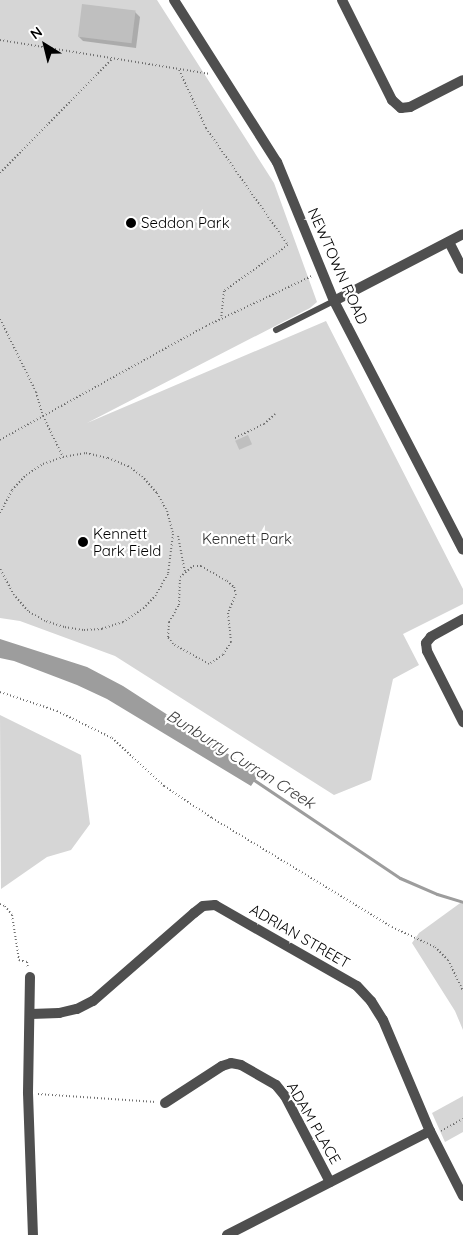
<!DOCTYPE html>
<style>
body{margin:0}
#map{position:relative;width:463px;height:1235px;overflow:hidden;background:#fff;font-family:Quicksand,sans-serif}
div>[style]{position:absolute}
.green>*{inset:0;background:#d6d6d6}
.water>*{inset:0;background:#9d9d9d}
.shadow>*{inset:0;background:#0003}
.stream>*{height:3px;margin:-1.5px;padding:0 1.5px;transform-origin:1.5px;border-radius:1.5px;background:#9d9d9d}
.building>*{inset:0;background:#bfbfbf;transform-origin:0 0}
.path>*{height:2px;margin-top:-1px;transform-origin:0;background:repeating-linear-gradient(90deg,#717171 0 1px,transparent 0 3.5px)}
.service>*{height:6px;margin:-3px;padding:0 3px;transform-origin:3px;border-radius:3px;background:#4f4f4f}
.minor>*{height:10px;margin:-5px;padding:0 5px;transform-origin:5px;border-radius:5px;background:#4f4f4f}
.tertiary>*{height:10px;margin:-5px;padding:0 5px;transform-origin:5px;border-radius:5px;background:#4f4f4f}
.dots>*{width:14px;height:14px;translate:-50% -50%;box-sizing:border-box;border:2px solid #fff;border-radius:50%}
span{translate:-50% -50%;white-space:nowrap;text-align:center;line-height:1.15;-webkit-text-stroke:4.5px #fff;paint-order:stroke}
.poi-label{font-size:15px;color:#000}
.left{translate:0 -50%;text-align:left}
.street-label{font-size:15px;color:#000}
.park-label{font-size:15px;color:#2d2d2d}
.water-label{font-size:16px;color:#3e3e3e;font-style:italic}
.north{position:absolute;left:20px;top:20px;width:50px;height:50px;-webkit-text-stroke:4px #fff;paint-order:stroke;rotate:324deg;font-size:14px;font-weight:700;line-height:20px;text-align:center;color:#000}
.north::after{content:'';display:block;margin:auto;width:18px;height:22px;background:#000;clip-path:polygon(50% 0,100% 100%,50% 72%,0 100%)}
</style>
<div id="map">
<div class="green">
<i style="clip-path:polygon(0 0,157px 0,274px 183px,317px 302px,310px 308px,87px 423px,326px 321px,463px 589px,463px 604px,403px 634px,419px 665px,393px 679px,371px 780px,334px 795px,115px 656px,20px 621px,0 618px)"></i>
<i style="clip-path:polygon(0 715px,81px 755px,90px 824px,71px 850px,47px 857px,1px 889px)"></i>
<i style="clip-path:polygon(463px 901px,463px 1030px,455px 1011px,412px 943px,419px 933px)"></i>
<i style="clip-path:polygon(463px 1096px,463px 1132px,445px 1142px,432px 1113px)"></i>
</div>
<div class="water">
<i style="clip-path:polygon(0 639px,87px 667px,123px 686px,259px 774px,251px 786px,107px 699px,77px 685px,14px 661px,0 658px)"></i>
</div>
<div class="shadow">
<i style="clip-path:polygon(135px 12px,140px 17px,136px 48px,83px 41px,79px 37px)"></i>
</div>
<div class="stream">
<i style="left:251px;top:778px;width:179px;rotate:33.9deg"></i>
<i style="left:400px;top:878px;width:40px;rotate:23.4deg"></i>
<i style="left:437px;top:894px;width:27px;rotate:17deg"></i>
</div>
<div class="building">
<i style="left:82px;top:4px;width:54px;height:33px;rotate:7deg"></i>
<i style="left:248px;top:435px;width:10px;height:14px;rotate:66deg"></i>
</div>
<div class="path">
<i style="left:0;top:40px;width:213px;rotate:9.2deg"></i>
<i style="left:179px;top:70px;width:64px;rotate:65deg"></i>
<i style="left:206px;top:128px;width:143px;rotate:55deg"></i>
<i style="left:288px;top:245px;width:79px;rotate:144.3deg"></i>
<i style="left:224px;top:291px;width:28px;rotate:96deg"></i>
<i style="left:0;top:173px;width:160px;rotate:-45.5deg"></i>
<i style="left:0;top:319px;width:81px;rotate:63.7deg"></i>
<i style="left:36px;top:392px;width:25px;rotate:74deg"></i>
<i style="left:43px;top:416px;width:46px;rotate:64deg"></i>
<i style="left:235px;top:438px;width:32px;rotate:-26deg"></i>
<i style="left:264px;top:424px;width:15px;rotate:-42deg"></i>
<i style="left:0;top:440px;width:235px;rotate:-29deg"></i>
<i style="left:206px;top:326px;width:117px;rotate:-25.3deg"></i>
<i style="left:0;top:513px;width:26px;rotate:-62deg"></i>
<i style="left:12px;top:490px;width:21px;rotate:-47deg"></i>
<i style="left:26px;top:475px;width:20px;rotate:-33deg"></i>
<i style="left:43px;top:464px;width:21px;rotate:-19deg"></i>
<i style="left:63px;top:457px;width:23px;rotate:-10deg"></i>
<i style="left:86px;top:453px;width:23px;rotate:13deg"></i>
<i style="left:108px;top:458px;width:22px;rotate:22deg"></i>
<i style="left:128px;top:466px;width:17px;rotate:36deg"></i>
<i style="left:142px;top:476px;width:23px;rotate:49deg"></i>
<i style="left:157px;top:493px;width:21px;rotate:61deg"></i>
<i style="left:167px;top:511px;width:24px;rotate:75deg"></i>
<i style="left:173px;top:534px;width:40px;rotate:97.1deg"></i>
<i style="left:168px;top:574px;width:24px;rotate:120deg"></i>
<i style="left:156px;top:595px;width:18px;rotate:133deg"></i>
<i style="left:144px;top:608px;width:25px;rotate:146deg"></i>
<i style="left:123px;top:622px;width:22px;rotate:162deg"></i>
<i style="left:102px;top:629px;width:19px;rotate:177deg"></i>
<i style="left:83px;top:630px;width:19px;rotate:-171deg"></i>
<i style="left:64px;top:627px;width:20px;rotate:-162deg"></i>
<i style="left:45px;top:621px;width:20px;rotate:-150deg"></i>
<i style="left:28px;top:611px;width:21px;rotate:-131deg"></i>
<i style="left:14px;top:595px;width:30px;rotate:-118deg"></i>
<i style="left:178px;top:536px;width:36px;rotate:79deg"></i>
<i style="left:193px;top:566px;width:8px"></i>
<i style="left:201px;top:566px;width:30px;rotate:30deg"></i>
<i style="left:227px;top:581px;width:9px;rotate:41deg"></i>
<i style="left:234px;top:587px;width:7px;rotate:74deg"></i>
<i style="left:236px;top:594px;width:21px;rotate:113deg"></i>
<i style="left:228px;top:613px;width:29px;rotate:84deg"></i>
<i style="left:231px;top:642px;width:15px;rotate:122deg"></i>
<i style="left:223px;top:655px;width:17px;rotate:147deg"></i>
<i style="left:209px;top:664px;width:41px;rotate:-150.9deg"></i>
<i style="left:173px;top:644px;width:9px;rotate:-126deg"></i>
<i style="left:168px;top:637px;width:15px;rotate:-86deg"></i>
<i style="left:169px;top:622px;width:20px;rotate:-60deg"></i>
<i style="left:179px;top:605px;width:28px;rotate:-88deg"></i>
<i style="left:180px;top:577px;width:17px;rotate:-40deg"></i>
<i style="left:0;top:692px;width:60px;rotate:18.4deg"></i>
<i style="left:57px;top:711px;width:61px;rotate:26.1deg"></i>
<i style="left:112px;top:738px;width:71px;rotate:42.7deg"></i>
<i style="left:164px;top:786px;width:58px;rotate:33.7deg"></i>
<i style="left:212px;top:818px;width:210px;rotate:31.2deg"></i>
<i style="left:392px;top:927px;width:47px;rotate:24.9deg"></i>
<i style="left:435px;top:947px;width:18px;rotate:45deg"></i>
<i style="left:448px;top:960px;width:34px;rotate:64deg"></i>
<i style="left:0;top:904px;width:5px;rotate:22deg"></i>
<i style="left:5px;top:906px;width:11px;rotate:52deg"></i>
<i style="left:12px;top:915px;width:46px;rotate:81.2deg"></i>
<i style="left:19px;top:960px;width:8px;rotate:14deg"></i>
<i style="left:27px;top:962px;width:6px;rotate:81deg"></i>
<i style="left:38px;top:1094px;width:118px;rotate:3.9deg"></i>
<i style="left:441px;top:1131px;width:25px;rotate:-29deg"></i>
</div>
<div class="service">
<i style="left:276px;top:330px;width:65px;rotate:-26.6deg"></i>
</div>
<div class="minor">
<i style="left:342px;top:0;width:112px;rotate:63.4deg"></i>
<i style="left:392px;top:100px;width:12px;rotate:42deg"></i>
<i style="left:401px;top:108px;width:9px;rotate:-6deg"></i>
<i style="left:410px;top:107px;width:59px;rotate:-27deg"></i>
<i style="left:449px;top:242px;width:30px;rotate:63deg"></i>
<i style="left:334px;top:301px;width:145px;rotate:-27.4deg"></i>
<i style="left:463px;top:619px;width:37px;rotate:151deg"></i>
<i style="left:431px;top:637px;width:8px;rotate:130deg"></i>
<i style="left:426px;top:643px;width:8px;rotate:83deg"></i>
<i style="left:427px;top:651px;width:80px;rotate:63.1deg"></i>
<i style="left:30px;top:977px;width:116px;rotate:91deg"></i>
<i style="left:28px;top:1093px;width:142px;rotate:88deg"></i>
<i style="left:31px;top:1014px;width:28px;rotate:-2deg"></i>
<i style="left:59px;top:1013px;width:18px;rotate:-13deg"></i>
<i style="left:77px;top:1009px;width:18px;rotate:-27deg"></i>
<i style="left:93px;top:1001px;width:134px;rotate:-41.1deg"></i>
<i style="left:194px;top:913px;width:11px;rotate:-38deg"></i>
<i style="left:203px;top:906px;width:12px;rotate:-5deg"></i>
<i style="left:215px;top:905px;width:163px;rotate:29.7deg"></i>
<i style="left:357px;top:986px;width:21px;rotate:47deg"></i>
<i style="left:371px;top:1001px;width:22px;rotate:58deg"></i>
<i style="left:383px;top:1020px;width:121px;rotate:67.1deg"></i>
<i style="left:430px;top:1131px;width:73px;rotate:63.1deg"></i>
<i style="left:165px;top:1103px;width:68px;rotate:-33deg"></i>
<i style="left:222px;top:1066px;width:9px;rotate:-18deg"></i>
<i style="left:231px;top:1063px;width:10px;rotate:11deg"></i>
<i style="left:241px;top:1065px;width:40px;rotate:29.7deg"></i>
<i style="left:276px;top:1085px;width:14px;rotate:51deg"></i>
<i style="left:285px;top:1096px;width:97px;rotate:62.4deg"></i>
<i style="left:227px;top:1235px;width:228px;rotate:-27.1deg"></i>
</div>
<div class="tertiary">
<i style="left:174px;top:0;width:192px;rotate:57.6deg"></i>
<i style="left:277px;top:162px;width:150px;rotate:67.7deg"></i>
<i style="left:334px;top:301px;width:280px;rotate:62.6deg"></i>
</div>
<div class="dots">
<i style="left:131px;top:223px;background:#000"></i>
<i style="left:83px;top:542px;background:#000"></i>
</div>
<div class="poi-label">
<span class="left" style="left:141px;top:223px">Seddon Park</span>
<span class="left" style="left:93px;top:542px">Kennett<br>Park Field</span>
</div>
<div class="street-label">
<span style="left:338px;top:266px;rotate:66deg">NEWTOWN ROAD</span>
<span style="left:300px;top:936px;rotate:30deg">ADRIAN STREET</span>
<span style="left:314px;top:1123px;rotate:60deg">ADAM PLACE</span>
</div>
<div class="park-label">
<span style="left:247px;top:539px">Kennett Park</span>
</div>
<div class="water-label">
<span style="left:241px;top:759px;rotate:32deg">Bunburry Curran Creek</span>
</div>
<div class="north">N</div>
</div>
